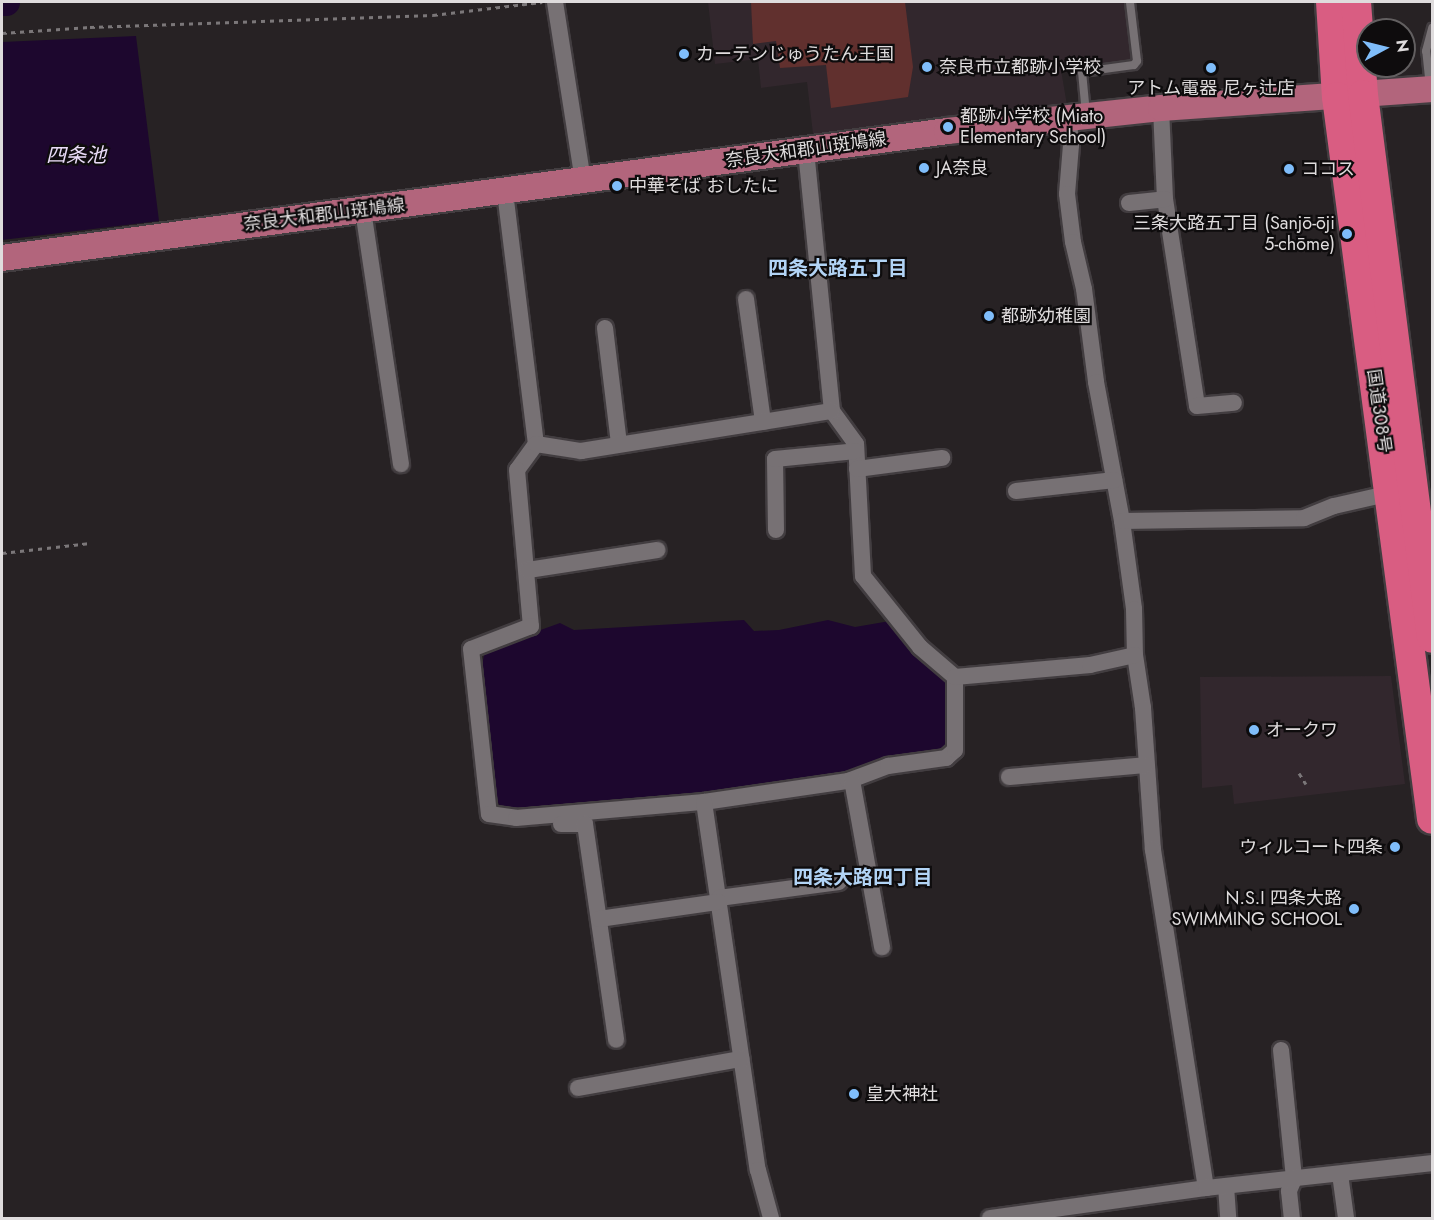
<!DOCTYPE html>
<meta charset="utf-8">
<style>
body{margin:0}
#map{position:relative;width:1434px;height:1220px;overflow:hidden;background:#272224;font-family:Jost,"Noto Sans JP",sans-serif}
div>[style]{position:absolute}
.built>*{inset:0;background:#32272d}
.green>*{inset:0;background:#61302e}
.water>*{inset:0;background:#1d072e}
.river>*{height:27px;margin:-13.5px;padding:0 13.5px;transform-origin:13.5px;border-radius:13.5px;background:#1d072e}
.path>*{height:3px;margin-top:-1.5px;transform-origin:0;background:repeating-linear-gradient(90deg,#7b7779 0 4.5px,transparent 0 9px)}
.roads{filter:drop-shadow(2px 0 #423d40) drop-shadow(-2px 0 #423d40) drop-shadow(0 2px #423d40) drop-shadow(0 -2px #423d40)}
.lane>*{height:8px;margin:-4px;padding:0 4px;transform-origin:4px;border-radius:4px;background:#777174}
.street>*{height:16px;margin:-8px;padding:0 8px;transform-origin:8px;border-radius:8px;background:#777174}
.primary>*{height:26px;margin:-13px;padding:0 13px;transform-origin:13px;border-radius:13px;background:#b2657c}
.highway>*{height:30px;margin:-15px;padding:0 15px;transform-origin:15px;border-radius:15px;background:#d95d82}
.dots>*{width:16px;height:16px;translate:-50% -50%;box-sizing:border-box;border:3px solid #0e0c0d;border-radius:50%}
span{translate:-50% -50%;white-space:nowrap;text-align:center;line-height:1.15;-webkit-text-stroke:4.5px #0e0c0d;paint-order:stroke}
.poi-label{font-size:18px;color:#dfdcdd}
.left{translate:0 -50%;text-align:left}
.right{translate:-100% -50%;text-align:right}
.street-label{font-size:18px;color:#dfdcdd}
.water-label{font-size:20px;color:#eadcf9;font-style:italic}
.neighbourhood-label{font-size:20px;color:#b2d4f6;font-weight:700}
.frame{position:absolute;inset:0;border:3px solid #dfdcdd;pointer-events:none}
.north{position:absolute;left:1356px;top:18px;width:60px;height:60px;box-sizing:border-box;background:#0e0c0d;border:2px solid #625f60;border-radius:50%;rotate:83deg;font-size:16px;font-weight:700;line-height:24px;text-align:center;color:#dfdcdd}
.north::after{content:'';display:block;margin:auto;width:21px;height:27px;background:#7fbdfa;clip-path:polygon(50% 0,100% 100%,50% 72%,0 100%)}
</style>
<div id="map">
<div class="built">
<i style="clip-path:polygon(708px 2px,1128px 2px,1133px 64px,1061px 70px,1067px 105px,813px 134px,807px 82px,761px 88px,758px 59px,715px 64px)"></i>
<i style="clip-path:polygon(1391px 676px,1405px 784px,1234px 804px,1232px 785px,1202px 788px,1200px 677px)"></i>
</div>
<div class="green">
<i style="clip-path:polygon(751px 2px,905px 2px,913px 67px,908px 97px,831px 108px,826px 65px,780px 68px,776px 41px,753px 44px)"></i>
</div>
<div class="water">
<i style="clip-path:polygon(136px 36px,159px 221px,2px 240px,2px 42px)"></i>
<i style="clip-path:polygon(744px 620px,754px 631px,779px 630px,828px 620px,855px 627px,890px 621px,913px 652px,949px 681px,948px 746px,943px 753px,844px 778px,740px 794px,532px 811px,501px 808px,492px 791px,481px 671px,485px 650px,560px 623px,574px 630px)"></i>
</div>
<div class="river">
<i style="left:2px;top:2px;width:4px"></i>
</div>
<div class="path">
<i style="left:2px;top:33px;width:88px;rotate:-3.9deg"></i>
<i style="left:90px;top:27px;width:343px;rotate:-2deg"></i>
<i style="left:433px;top:15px;width:110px;rotate:-6.8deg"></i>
<i style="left:2px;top:553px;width:89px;rotate:-6.5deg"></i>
<i style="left:1299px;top:773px;width:13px;rotate:58deg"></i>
</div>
<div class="roads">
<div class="lane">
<i style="left:1430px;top:87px;width:36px;rotate:-96deg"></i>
<i style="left:1426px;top:51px;width:24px;rotate:-75deg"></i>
<i style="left:1086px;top:114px;width:42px;rotate:-95.4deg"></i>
<i style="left:1082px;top:72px;width:52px;rotate:-7.7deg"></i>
<i style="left:1134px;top:65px;width:5px;rotate:-53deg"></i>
<i style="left:1137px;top:61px;width:59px;rotate:-96.8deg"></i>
</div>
<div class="street">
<i style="left:555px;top:2px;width:181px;rotate:81.1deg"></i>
<i style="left:1161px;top:108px;width:91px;rotate:87.5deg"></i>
<i style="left:1165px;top:199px;width:209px;rotate:81.2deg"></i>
<i style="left:1197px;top:406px;width:37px;rotate:-5deg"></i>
<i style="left:1069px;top:119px;width:26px;rotate:86deg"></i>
<i style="left:1071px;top:145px;width:49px;rotate:94.7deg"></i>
<i style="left:1067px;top:194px;width:48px;rotate:82.9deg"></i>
<i style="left:1073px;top:242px;width:48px;rotate:76.8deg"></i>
<i style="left:1084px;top:289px;width:94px;rotate:82.6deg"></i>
<i style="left:1096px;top:382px;width:141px;rotate:79.4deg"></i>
<i style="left:1122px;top:521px;width:89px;rotate:82.2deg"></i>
<i style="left:1134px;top:609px;width:46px;rotate:88.8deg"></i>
<i style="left:1135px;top:655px;width:54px;rotate:81.4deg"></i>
<i style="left:1143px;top:708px;width:142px;rotate:86deg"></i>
<i style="left:1153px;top:850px;width:342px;rotate:81.1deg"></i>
<i style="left:505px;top:192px;width:254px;rotate:83deg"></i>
<i style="left:536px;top:444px;width:32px;rotate:126deg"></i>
<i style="left:517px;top:470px;width:157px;rotate:84.9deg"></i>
<i style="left:531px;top:626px;width:64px;rotate:159deg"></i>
<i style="left:471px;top:649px;width:166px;rotate:83.8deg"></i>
<i style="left:489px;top:814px;width:27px;rotate:8deg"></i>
<i style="left:516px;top:818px;width:189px;rotate:-4.9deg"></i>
<i style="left:704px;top:802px;width:146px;rotate:-8.3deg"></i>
<i style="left:848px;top:781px;width:43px;rotate:-20.6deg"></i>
<i style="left:888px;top:766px;width:59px;rotate:-7.9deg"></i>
<i style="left:946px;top:758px;width:12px;rotate:-42deg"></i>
<i style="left:955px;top:750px;width:73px;rotate:-90deg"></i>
<i style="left:955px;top:677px;width:46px;rotate:-139.4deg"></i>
<i style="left:920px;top:647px;width:91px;rotate:-128.8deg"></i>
<i style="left:863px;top:576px;width:132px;rotate:-93deg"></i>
<i style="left:856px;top:444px;width:41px;rotate:-126deg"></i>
<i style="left:832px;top:411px;width:263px;rotate:-95.7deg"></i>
<i style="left:1129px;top:203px;width:36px;rotate:-6deg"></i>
<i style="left:363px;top:210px;width:257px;rotate:81.5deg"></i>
<i style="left:746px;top:299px;width:124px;rotate:82.1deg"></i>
<i style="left:605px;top:328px;width:116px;rotate:83.1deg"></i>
<i style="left:536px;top:444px;width:46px;rotate:8.8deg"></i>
<i style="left:581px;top:451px;width:254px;rotate:-9.1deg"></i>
<i style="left:857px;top:469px;width:86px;rotate:-7.4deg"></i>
<i style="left:1016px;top:491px;width:99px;rotate:-6.4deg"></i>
<i style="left:1122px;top:521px;width:182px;rotate:-0.9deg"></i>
<i style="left:1304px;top:518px;width:32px;rotate:-22deg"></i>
<i style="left:1334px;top:506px;width:63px;rotate:-12.9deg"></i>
<i style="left:776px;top:530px;width:71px;rotate:-90.8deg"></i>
<i style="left:775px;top:459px;width:81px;rotate:-5.6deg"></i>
<i style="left:528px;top:570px;width:131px;rotate:-8.8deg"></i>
<i style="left:955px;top:677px;width:136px;rotate:-5.1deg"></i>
<i style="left:1090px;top:665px;width:46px;rotate:-12.5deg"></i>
<i style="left:1009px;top:777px;width:137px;rotate:-5deg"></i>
<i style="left:852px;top:780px;width:170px;rotate:79.8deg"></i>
<i style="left:704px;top:802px;width:372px;rotate:81.7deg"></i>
<i style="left:758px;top:1170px;width:50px;rotate:74.8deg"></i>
<i style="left:561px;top:824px;width:24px"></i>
<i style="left:585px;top:824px;width:218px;rotate:81.8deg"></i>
<i style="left:719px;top:898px;width:121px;rotate:-7.6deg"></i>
<i style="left:599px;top:919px;width:121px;rotate:-8.1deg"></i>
<i style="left:1281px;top:1050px;width:130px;rotate:84.2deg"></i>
<i style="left:1294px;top:1179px;width:13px;rotate:113deg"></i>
<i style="left:1289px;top:1191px;width:27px;rotate:84deg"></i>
<i style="left:578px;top:1088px;width:166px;rotate:-10.1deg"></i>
<i style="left:1340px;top:1174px;width:44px;rotate:82.2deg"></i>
<i style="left:1226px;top:1186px;width:32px;rotate:86deg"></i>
<i style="left:990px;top:1218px;width:218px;rotate:-7.9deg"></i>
<i style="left:1206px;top:1188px;width:227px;rotate:-6.3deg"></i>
</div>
<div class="primary">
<i style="left:2px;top:258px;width:953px;rotate:-7.65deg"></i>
<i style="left:947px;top:131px;width:215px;rotate:-6.1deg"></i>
<i style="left:1161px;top:108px;width:272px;rotate:-4deg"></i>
</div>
<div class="highway">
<i style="left:1331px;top:2px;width:95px;rotate:86.4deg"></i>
<i style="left:1337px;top:97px;width:728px;rotate:82.5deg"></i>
<i style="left:1356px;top:2px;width:93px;rotate:85.7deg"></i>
<i style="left:1363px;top:95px;width:547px;rotate:82.76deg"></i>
</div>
</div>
<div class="dots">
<i style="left:684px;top:54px;background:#7fbdfa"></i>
<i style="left:927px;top:67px;background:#7fbdfa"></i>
<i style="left:1211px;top:68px;background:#7fbdfa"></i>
<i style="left:948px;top:127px;background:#7fbdfa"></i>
<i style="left:924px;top:168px;background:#7fbdfa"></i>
<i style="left:1289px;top:169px;background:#7fbdfa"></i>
<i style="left:617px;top:186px;background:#7fbdfa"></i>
<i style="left:1347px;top:234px;background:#7fbdfa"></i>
<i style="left:989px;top:316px;background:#7fbdfa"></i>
<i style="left:1254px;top:730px;background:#7fbdfa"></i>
<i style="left:1395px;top:847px;background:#7fbdfa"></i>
<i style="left:1354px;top:909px;background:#7fbdfa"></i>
<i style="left:854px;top:1094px;background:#7fbdfa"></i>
</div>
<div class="poi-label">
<span class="left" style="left:696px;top:54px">カーテンじゅうたん王国</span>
<span class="left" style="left:939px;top:67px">奈良市立都跡小学校</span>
<span style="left:1211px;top:88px">アトム電器 尼ヶ辻店</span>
<span class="left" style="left:960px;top:127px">都跡小学校 (Miato<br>Elementary School)</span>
<span class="left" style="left:936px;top:168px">JA奈良</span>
<span class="left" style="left:1301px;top:169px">ココス</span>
<span class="left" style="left:629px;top:186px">中華そば おしたに</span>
<span class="right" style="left:1335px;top:234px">三条大路五丁目 (Sanjō-ōji<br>5-chōme)</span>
<span class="left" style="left:1001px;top:316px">都跡幼稚園</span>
<span class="left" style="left:1266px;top:730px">オークワ</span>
<span class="right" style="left:1383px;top:847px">ウィルコート四条</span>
<span class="right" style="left:1342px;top:909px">N.S.I 四条大路<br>SWIMMING SCHOOL</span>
<span class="left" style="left:866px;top:1094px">皇大神社</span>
</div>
<div class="street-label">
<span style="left:806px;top:150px;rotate:-8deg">奈良大和郡山斑鳩線</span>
<span style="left:324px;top:215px;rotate:-7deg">奈良大和郡山斑鳩線</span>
<span style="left:1379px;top:411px;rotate:82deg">国道308号</span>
</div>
<div class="water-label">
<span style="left:76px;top:155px">四条池</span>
</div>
<div class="neighbourhood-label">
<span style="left:838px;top:268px">四条大路五丁目</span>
<span style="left:863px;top:877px">四条大路四丁目</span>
</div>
<div class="frame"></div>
<div class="north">N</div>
</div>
